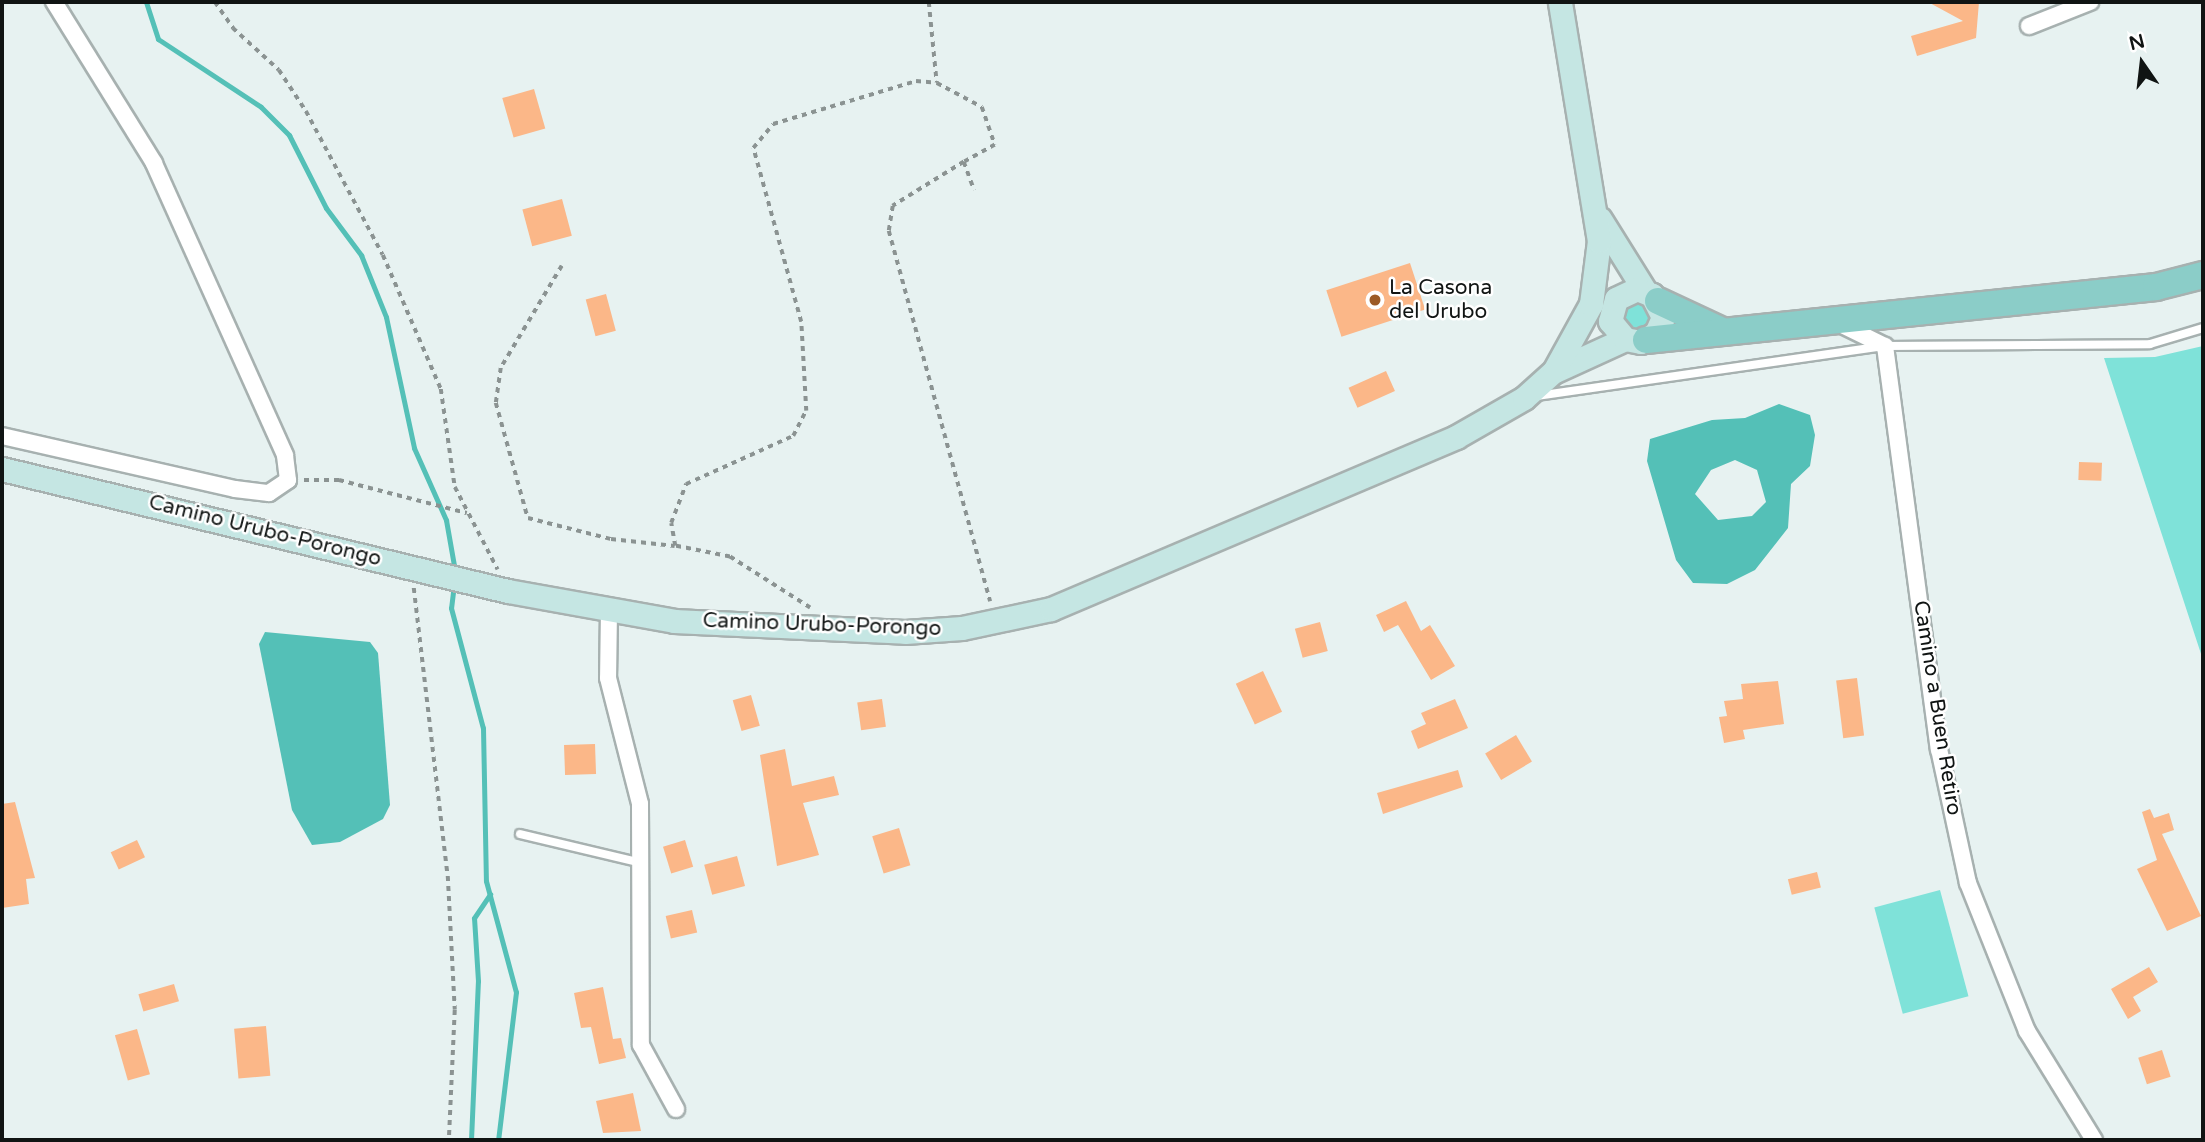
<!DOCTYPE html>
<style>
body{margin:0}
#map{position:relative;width:2205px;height:1142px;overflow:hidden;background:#e7f2f1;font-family:"Varela Round",sans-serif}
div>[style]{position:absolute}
.green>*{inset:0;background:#7fe2d9;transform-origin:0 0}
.round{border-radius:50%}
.water>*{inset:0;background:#54c0b7}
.stream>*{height:5px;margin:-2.5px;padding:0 2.5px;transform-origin:2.5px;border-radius:2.5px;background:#54c0b7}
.building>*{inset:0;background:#fbb788;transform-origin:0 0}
.path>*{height:3.5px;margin-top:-1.75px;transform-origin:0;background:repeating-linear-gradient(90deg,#8b9392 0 5px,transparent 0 10px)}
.roads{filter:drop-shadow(2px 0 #a7b1b0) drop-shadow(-2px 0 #a7b1b0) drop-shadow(0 2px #a7b1b0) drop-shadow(0 -2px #a7b1b0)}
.lane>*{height:8px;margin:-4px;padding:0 4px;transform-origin:4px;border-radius:4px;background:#fff}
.street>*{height:16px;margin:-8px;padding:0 8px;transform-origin:8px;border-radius:8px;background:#fff}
.secondary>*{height:23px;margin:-11.5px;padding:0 11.5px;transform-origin:11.5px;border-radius:11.5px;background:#c5e6e3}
.primary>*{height:26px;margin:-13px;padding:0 13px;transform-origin:13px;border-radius:13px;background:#8bcdc8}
.dots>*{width:19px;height:19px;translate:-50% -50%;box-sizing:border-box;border:4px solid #fff;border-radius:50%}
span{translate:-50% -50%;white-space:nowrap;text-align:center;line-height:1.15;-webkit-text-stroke:5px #fff;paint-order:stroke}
.poi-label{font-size:21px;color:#101413}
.left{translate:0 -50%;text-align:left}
.street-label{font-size:21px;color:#101413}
.frame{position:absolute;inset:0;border:4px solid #101413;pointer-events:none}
.north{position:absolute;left:2107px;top:28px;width:70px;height:70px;-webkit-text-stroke:5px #fff;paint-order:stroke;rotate:346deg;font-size:19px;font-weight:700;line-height:28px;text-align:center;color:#101413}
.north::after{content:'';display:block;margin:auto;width:24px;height:32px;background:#101413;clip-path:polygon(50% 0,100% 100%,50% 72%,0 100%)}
</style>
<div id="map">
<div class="green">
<i class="round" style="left:1622px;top:303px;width:28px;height:28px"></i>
<i style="clip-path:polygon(2203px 346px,2203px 660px,2104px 358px,2155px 357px)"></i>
<i style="left:1940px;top:890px;width:110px;height:68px;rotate:75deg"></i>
</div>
<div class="water">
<i style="clip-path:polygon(evenodd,1779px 404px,1810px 415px,1815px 435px,1810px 466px,1791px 484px,1788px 528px,1755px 570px,1727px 584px,1693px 583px,1676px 560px,1647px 461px,1650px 439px,1712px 420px,1745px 418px,1779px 404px,1735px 460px,1757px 470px,1766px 502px,1752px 516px,1718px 520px,1695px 494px,1711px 470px,1735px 460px)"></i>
<i style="clip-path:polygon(265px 632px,370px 642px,378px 653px,390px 805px,383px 819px,340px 842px,312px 845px,292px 810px,259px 644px)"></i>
</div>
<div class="stream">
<i style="left:146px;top:2px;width:39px;rotate:72deg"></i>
<i style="left:158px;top:39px;width:123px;rotate:33.4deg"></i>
<i style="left:261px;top:107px;width:40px;rotate:45deg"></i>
<i style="left:289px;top:135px;width:82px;rotate:63.1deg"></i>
<i style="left:326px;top:208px;width:59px;rotate:53.3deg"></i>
<i style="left:361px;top:255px;width:67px;rotate:68deg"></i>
<i style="left:386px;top:317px;width:134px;rotate:77.9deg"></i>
<i style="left:414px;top:448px;width:79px;rotate:66deg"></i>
<i style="left:446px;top:520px;width:52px;rotate:80deg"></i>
<i style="left:454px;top:584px;width:24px;rotate:97deg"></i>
<i style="left:451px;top:608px;width:124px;rotate:75.1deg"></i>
<i style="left:483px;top:728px;width:153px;rotate:88.9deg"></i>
<i style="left:486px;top:881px;width:115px;rotate:74.9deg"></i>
<i style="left:516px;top:992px;width:149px;rotate:96.9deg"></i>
<i style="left:471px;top:1140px;width:159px;rotate:-87.5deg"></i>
<i style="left:478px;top:981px;width:63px;rotate:-93.6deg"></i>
<i style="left:474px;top:918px;width:29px;rotate:-56deg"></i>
</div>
<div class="building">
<i style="clip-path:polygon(1928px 2px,1979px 2px,1976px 38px,1917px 56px,1911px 36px,1963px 21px)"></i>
<i style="left:534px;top:89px;width:41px;height:33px;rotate:74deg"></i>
<i style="left:562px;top:199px;width:38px;height:41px;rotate:75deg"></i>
<i style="left:1410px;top:263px;width:49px;height:88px;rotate:72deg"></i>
<i style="left:606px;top:294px;width:38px;height:21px;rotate:75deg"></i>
<i style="left:1386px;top:371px;width:22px;height:41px;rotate:66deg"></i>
<i style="left:2079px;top:462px;width:23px;height:18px;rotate:2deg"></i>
<i style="clip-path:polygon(1406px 601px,1421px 631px,1430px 625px,1455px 666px,1431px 680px,1398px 625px,1384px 632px,1376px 615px)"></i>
<i style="left:1320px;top:622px;width:30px;height:26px;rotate:75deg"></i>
<i style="left:1263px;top:671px;width:45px;height:30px;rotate:65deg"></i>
<i style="left:1857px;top:678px;width:58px;height:21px;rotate:83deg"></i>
<i style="clip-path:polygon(1778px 681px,1784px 724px,1743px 730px,1745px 739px,1724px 743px,1719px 717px,1727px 716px,1724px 701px,1743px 699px,1741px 684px)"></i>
<i style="left:751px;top:695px;width:32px;height:19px;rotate:74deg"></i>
<i style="left:882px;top:699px;width:28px;height:25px;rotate:82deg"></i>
<i style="clip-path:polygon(1455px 699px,1468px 728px,1418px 749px,1411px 731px,1426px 724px,1421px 713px)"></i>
<i style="left:1516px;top:735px;width:31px;height:36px;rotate:59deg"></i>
<i style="left:595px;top:744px;width:30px;height:31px;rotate:88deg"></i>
<i style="clip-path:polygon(785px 749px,792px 786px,834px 776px,839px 795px,803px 803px,819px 855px,777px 866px,760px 755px)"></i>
<i style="clip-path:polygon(1458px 770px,1463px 787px,1383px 814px,1377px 793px)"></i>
<i style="clip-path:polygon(15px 802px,35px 878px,26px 879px,29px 904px,2px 908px,2px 804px)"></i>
<i style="clip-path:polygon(2150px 809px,2154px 818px,2169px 813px,2174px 830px,2162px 834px,2201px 916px,2167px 931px,2137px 869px,2157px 860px,2142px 812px)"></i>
<i style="left:899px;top:828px;width:39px;height:28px;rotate:73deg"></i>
<i style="left:137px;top:840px;width:19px;height:29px;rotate:65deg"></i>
<i style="left:685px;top:840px;width:28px;height:23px;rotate:73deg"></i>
<i style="left:737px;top:856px;width:31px;height:34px;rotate:75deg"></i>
<i style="left:1817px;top:872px;width:16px;height:30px;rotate:76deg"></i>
<i style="left:692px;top:910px;width:23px;height:27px;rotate:77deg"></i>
<i style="clip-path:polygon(2149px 967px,2158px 982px,2133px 997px,2141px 1011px,2128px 1019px,2111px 989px)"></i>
<i style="left:174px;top:984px;width:18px;height:37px;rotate:74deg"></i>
<i style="clip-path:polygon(603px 987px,613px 1039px,621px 1038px,626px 1058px,599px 1064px,591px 1027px,581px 1028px,574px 993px)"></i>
<i style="left:266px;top:1026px;width:50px;height:32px;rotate:85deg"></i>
<i style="left:137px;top:1029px;width:47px;height:23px;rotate:74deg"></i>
<i style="left:2162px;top:1050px;width:28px;height:25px;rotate:72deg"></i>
<i style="clip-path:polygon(633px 1093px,641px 1131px,603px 1133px,596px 1101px)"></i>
</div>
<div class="path">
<i style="left:215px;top:2px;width:32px;rotate:55deg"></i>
<i style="left:233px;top:28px;width:62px;rotate:42.4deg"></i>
<i style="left:279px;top:70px;width:49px;rotate:56.6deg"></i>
<i style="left:306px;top:111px;width:163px;rotate:61.9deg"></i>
<i style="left:383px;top:255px;width:146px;rotate:66.6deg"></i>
<i style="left:441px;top:389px;width:99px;rotate:81.9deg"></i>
<i style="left:455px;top:487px;width:93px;rotate:62.6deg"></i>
<i style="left:929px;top:2px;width:81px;rotate:84.4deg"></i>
<i style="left:964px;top:162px;width:84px;rotate:148.2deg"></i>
<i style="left:893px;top:206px;width:25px;rotate:99deg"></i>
<i style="left:889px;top:231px;width:384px;rotate:74.7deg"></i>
<i style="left:562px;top:266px;width:119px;rotate:120.9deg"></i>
<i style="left:501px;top:368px;width:35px;rotate:98deg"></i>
<i style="left:496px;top:403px;width:119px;rotate:74.5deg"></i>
<i style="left:528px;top:518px;width:86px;rotate:14.2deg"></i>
<i style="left:611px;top:539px;width:64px;rotate:6.2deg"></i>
<i style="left:304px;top:480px;width:35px"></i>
<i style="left:339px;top:480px;width:132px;rotate:14.5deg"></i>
<i style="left:414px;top:588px;width:290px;rotate:83.3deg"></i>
<i style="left:448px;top:876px;width:134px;rotate:87deg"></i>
<i style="left:455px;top:1010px;width:130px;rotate:92.6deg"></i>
<i style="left:810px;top:608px;width:95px;rotate:-147.5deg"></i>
<i style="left:730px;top:557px;width:56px;rotate:-168.7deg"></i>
<i style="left:675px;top:546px;width:23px;rotate:-100deg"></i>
<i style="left:671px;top:523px;width:42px;rotate:-69deg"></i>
<i style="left:686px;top:484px;width:117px;rotate:-24.2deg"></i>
<i style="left:793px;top:436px;width:28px;rotate:-63deg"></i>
<i style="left:806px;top:411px;width:89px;rotate:-93.2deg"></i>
<i style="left:801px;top:322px;width:180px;rotate:-105.4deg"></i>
<i style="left:753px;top:148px;width:31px;rotate:-50deg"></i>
<i style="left:773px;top:124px;width:149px;rotate:-16.7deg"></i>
<i style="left:916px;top:81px;width:21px;rotate:5deg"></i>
<i style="left:937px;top:83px;width:51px;rotate:28.1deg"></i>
<i style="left:982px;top:107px;width:40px;rotate:71.1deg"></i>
<i style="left:995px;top:145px;width:35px;rotate:151deg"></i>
<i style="left:964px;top:162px;width:30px;rotate:70deg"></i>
</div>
<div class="roads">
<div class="lane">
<i style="left:1537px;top:396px;width:352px;rotate:-8.2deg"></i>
<i style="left:1885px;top:346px;width:265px;rotate:-0.4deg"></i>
<i style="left:2150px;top:344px;width:55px;rotate:-16.8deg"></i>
<i style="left:520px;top:834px;width:125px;rotate:13.4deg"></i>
</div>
<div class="street">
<i style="left:2029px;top:26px;width:66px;rotate:-21.5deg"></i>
<i style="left:1834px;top:321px;width:57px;rotate:26.1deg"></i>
<i style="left:1885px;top:346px;width:407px;rotate:82.4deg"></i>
<i style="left:1939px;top:749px;width:137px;rotate:77.8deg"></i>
<i style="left:1968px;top:883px;width:159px;rotate:68.3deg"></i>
<i style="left:2027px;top:1031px;width:128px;rotate:58.4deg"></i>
<i style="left:2px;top:436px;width:239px;rotate:12.8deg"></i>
<i style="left:235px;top:489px;width:34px;rotate:7deg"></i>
<i style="left:269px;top:493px;width:23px;rotate:-34deg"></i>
<i style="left:288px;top:480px;width:25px;rotate:-97deg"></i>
<i style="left:285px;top:455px;width:320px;rotate:-114.2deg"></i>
<i style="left:154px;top:163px;width:190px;rotate:-121.8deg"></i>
<i style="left:609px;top:610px;width:68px;rotate:90.8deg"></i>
<i style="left:608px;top:678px;width:130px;rotate:75.7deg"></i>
<i style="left:640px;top:804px;width:241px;rotate:89.8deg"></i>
<i style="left:641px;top:1045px;width:73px;rotate:61.3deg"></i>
</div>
<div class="secondary">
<i style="left:1600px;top:219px;width:85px;rotate:58deg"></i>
<i style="left:1555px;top:371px;width:77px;rotate:-24.6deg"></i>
<i style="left:1625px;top:339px;width:16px;rotate:11deg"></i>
<i style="left:1641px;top:342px;width:17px;rotate:-31deg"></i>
<i style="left:1656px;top:333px;width:17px;rotate:-66deg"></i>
<i style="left:1663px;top:317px;width:25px;rotate:-117deg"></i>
<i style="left:1652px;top:295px;width:16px;rotate:-158deg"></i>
<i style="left:1637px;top:289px;width:23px;rotate:155deg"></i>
<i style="left:1616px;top:299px;width:23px;rotate:105deg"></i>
<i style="left:1610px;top:321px;width:23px;rotate:50deg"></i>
<i style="left:2px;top:469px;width:520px;rotate:13.56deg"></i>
<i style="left:508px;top:591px;width:169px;rotate:10.2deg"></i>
<i style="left:674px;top:621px;width:231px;rotate:2.7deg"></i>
<i style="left:905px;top:632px;width:57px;rotate:-4deg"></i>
<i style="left:962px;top:628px;width:91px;rotate:-12.1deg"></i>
<i style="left:1051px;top:609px;width:440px;rotate:-23deg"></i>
<i style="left:1456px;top:437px;width:78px;rotate:-29.8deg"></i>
<i style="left:1524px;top:398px;width:40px;rotate:-42deg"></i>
<i style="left:1554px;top:371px;width:77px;rotate:-61.1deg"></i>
<i style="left:1591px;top:304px;width:64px;rotate:-82.8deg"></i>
<i style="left:1599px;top:241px;width:242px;rotate:-99.3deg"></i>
</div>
<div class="primary">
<i style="left:1658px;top:301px;width:68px;rotate:25.1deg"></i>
<i style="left:1646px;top:340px;width:513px;rotate:-5.93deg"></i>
<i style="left:2156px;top:287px;width:49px;rotate:-14.3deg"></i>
</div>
</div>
<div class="dots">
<i style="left:1375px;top:300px;background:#9c5b27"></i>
</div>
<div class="poi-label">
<span class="left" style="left:1389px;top:300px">La Casona<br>del Urubo</span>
</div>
<div class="street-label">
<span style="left:265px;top:531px;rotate:14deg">Camino Urubo-Porongo</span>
<span style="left:822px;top:625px;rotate:2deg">Camino Urubo-Porongo</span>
<span style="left:1937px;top:708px;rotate:81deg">Camino a Buen Retiro</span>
</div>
<div class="frame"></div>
<div class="north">N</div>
</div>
